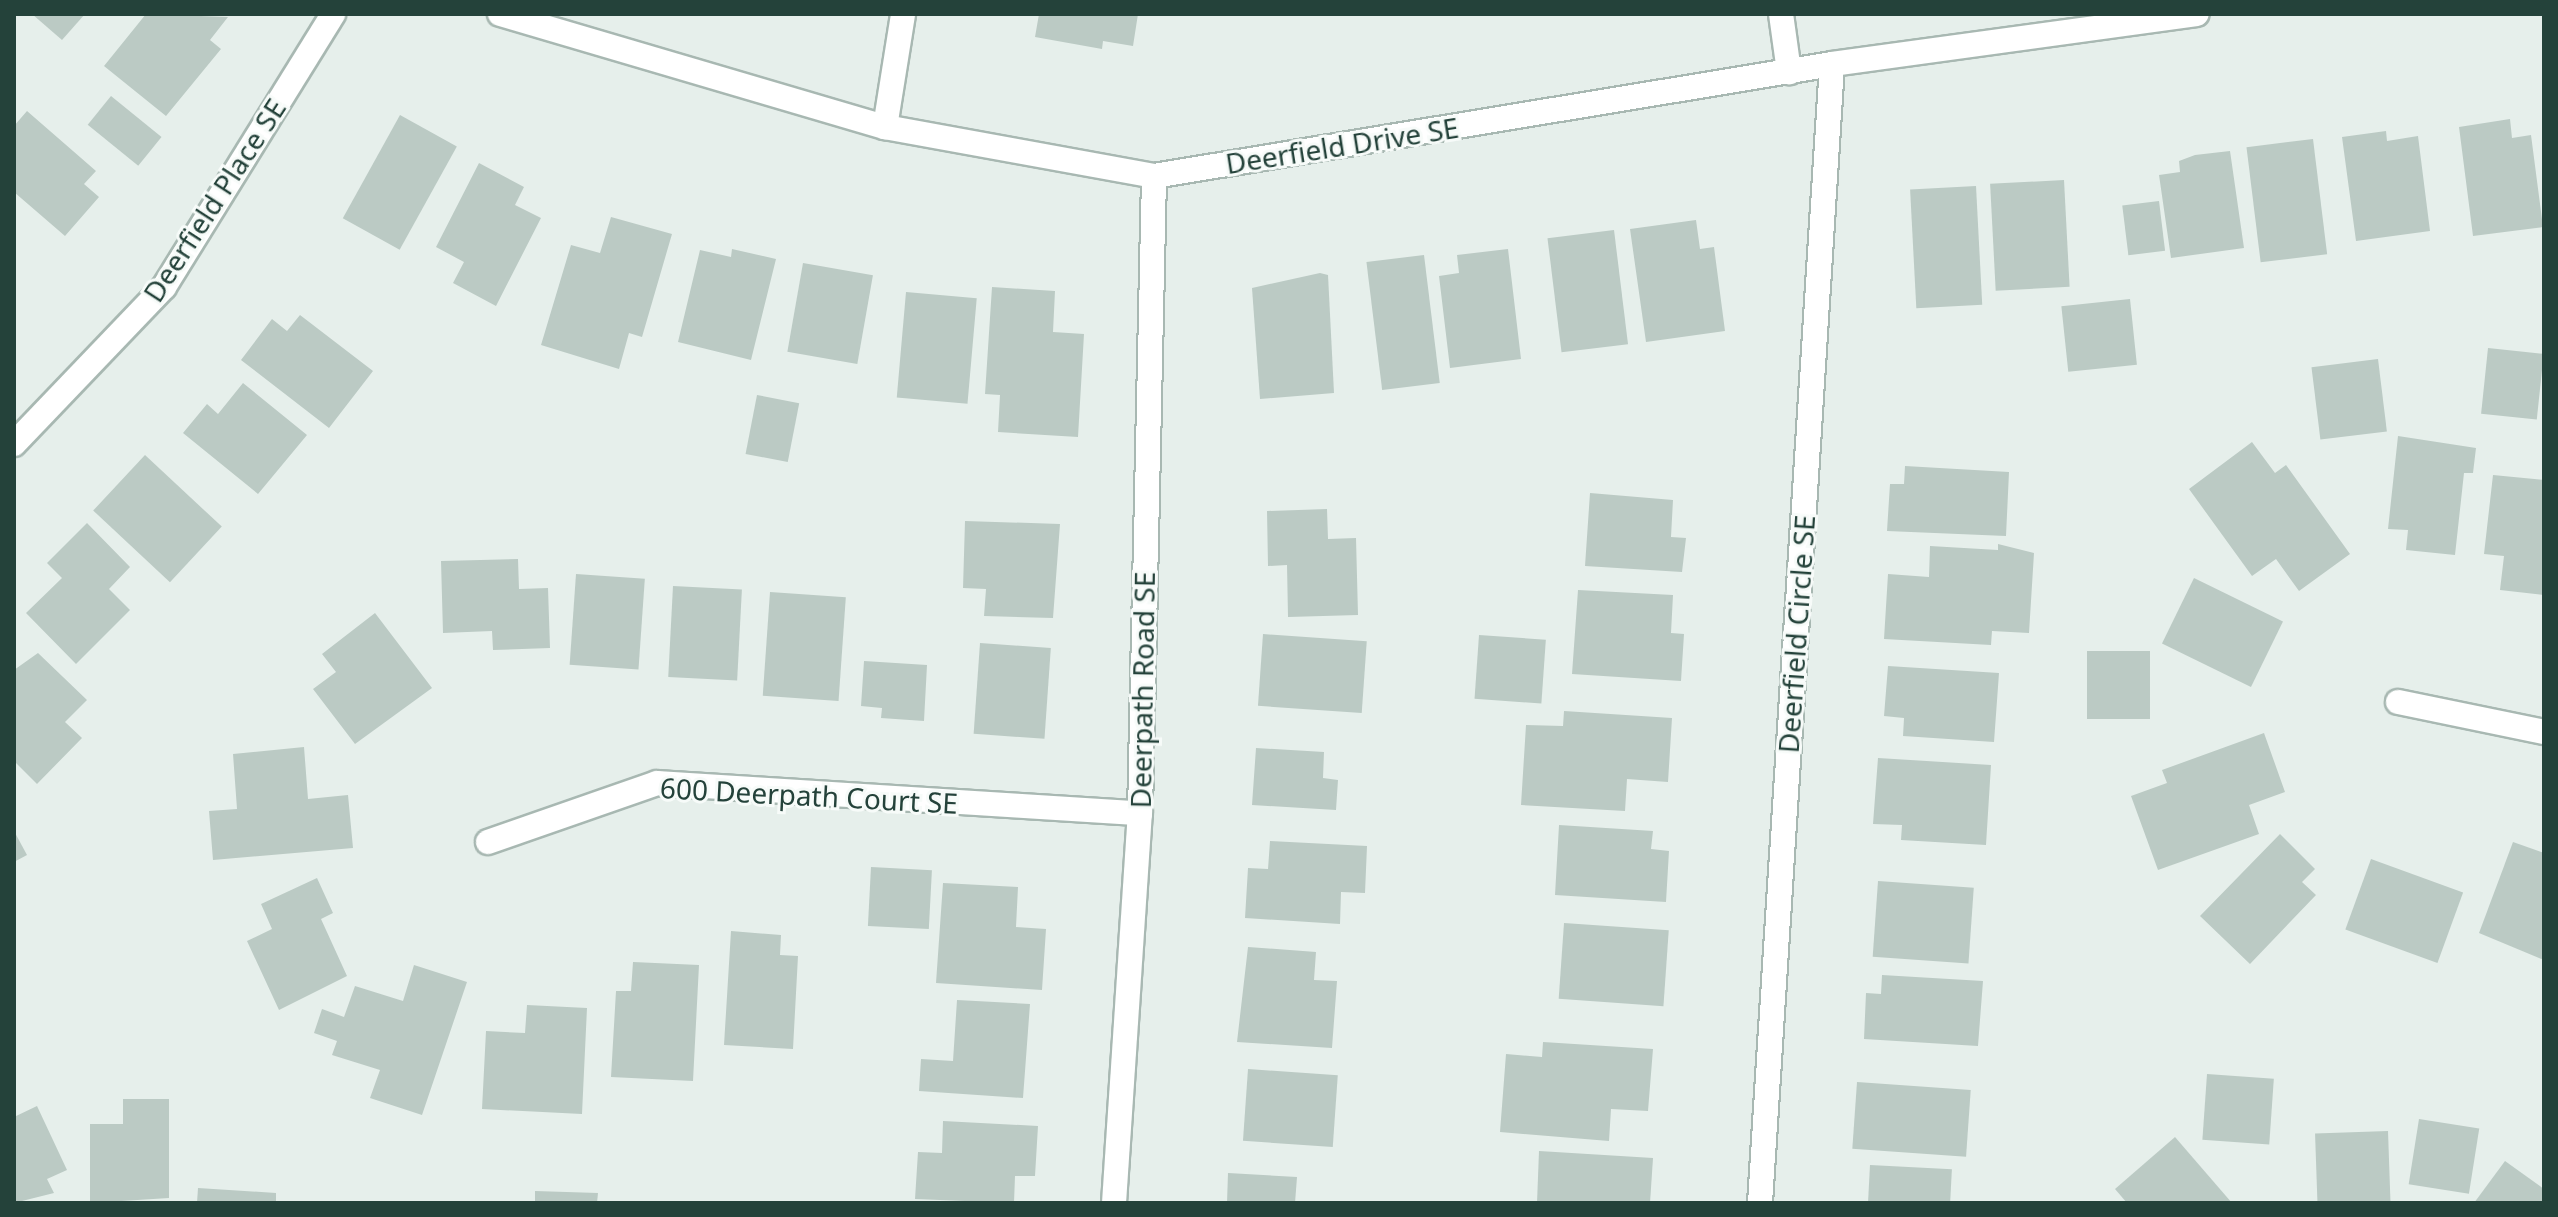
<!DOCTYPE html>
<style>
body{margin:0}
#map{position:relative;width:2558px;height:1217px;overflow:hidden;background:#e6efeb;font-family:"Noto Sans",sans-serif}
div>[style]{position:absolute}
.building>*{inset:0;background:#bbcac4;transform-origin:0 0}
.roads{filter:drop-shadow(2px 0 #a8b8b2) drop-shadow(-2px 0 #a8b8b2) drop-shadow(0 2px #a8b8b2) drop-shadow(0 -2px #a8b8b2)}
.minor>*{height:24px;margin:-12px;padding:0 12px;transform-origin:12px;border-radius:12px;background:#fff}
span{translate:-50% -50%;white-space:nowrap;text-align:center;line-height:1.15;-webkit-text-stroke:6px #f7fbf9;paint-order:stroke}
.street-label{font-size:28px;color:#24423a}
.frame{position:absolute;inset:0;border:16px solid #24423a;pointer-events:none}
</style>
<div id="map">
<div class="building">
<i style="clip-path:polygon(32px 14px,85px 14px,62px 40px)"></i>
<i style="clip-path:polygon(146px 14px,228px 17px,210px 40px,221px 49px,166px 116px,104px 66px)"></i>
<i style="clip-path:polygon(1039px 14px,1138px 14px,1133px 46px,1103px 41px,1102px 49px,1035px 37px)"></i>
<i style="left:111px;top:96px;width:65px;height:37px;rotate:39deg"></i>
<i style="clip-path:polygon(27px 111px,96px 171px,84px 184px,99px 197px,65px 236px,14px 192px,14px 126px)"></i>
<i style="left:400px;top:115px;width:65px;height:118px;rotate:29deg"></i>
<i style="clip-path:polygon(2510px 119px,2512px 138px,2531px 135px,2543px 227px,2473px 236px,2459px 127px)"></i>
<i style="clip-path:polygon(2386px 131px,2387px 141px,2418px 136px,2430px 231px,2356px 241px,2342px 137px)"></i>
<i style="left:2313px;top:139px;width:116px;height:67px;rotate:83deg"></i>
<i style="clip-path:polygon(2230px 151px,2244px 248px,2171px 258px,2159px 175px,2180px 172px,2179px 161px,2195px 155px)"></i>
<i style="clip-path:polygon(479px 163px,524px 187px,515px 205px,541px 218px,496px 306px,453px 283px,464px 262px,436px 247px)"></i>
<i style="left:2064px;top:180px;width:107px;height:74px;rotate:87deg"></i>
<i style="left:1976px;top:186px;width:119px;height:66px;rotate:87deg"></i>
<i style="left:2159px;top:201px;width:50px;height:37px;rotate:83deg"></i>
<i style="clip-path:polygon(611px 217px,672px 234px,642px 337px,629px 333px,619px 369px,541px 345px,571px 245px,600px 253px)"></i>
<i style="clip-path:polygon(1696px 220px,1700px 249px,1714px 247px,1725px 331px,1646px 342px,1630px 229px)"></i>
<i style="left:1614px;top:230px;width:115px;height:67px;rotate:83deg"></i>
<i style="clip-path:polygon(732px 249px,776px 259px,751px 360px,678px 342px,700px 250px,731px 257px)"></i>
<i style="clip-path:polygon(1508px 249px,1521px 359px,1450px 368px,1439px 276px,1459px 273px,1457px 255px)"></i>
<i style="left:1424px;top:255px;width:129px;height:58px;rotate:83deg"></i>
<i style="left:803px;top:263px;width:71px;height:90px;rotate:10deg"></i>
<i style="clip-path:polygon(1320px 273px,1328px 275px,1334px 393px,1260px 399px,1252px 288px)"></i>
<i style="clip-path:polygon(992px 287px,1055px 291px,1053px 332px,1084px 334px,1078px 437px,998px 432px,1000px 395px,985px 394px)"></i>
<i style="left:906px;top:292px;width:71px;height:106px;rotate:5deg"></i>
<i style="left:2130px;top:299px;width:66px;height:69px;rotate:84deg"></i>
<i style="clip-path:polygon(300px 315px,373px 371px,329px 428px,241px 360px,272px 319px,287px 331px)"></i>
<i style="left:2488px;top:348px;width:56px;height:66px;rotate:6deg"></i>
<i style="left:2378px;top:359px;width:73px;height:67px;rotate:83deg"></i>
<i style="clip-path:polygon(243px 383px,307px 435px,258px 494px,183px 433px,207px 404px,218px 414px)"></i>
<i style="left:757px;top:395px;width:43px;height:60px;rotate:11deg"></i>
<i style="clip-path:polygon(2398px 436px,2476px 448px,2473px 473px,2464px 473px,2455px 555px,2406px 550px,2408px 530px,2388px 529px)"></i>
<i style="clip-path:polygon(2252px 442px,2275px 473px,2286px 465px,2350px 554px,2299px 591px,2276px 559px,2252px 576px,2189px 489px)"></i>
<i style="left:145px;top:455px;width:105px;height:76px;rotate:43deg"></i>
<i style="clip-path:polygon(1905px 466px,2009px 472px,2006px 536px,1887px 531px,1890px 484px,1904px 484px)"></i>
<i style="clip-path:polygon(2493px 475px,2544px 480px,2544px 595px,2500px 590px,2504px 556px,2484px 554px)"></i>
<i style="clip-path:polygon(1590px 493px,1673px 500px,1671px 537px,1686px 538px,1682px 572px,1585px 566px)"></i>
<i style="clip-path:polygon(1327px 509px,1328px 539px,1356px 538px,1358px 615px,1288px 617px,1287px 565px,1268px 566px,1267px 511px)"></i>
<i style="clip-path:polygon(965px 521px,1060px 524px,1053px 618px,984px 616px,986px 589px,963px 588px)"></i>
<i style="clip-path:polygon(87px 523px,130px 567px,109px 589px,130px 610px,76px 664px,26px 613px,62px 578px,47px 563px)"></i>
<i style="clip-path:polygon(1998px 544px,2034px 553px,2029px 633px,1992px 631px,1991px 645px,1884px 639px,1888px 574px,1929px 577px,1930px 546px,1998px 550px)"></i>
<i style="clip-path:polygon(518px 559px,519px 589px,548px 588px,550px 648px,493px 650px,492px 631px,443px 633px,441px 561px)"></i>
<i style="left:576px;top:574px;width:69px;height:91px;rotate:4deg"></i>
<i style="left:2194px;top:578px;width:99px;height:73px;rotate:26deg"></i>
<i style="left:673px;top:586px;width:69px;height:91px;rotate:3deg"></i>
<i style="clip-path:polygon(1578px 590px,1673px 595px,1671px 633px,1684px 634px,1681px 681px,1572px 674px)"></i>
<i style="left:770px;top:592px;width:76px;height:104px;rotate:4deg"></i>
<i style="clip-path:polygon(375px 613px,432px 688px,355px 744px,313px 689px,336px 672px,322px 654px)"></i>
<i style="left:1263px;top:634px;width:104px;height:72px;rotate:4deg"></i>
<i style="left:1479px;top:635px;width:67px;height:64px;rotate:4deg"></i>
<i style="left:980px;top:643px;width:71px;height:91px;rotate:4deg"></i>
<i style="left:2087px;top:651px;width:63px;height:68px"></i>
<i style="clip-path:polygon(38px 653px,87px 700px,65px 722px,82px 738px,37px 784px,14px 761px,14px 670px)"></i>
<i style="clip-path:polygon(864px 661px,927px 665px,924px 721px,881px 718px,882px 708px,861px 706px)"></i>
<i style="clip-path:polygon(1888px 666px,1999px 673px,1994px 742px,1903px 736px,1904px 718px,1884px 716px)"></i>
<i style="clip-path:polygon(1564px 711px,1672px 718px,1668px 782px,1627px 779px,1625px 811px,1521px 805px,1526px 725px,1563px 726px)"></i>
<i style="clip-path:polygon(2264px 733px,2285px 792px,2249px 805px,2259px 834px,2158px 870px,2131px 796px,2167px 783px,2162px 770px)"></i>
<i style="clip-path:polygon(304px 747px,308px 799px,348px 795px,353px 848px,213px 860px,209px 811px,237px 809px,233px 754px)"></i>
<i style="clip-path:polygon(1256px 748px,1324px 752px,1323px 778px,1338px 780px,1336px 810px,1252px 805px)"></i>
<i style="clip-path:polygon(1878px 758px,1991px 765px,1986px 845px,1901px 840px,1902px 825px,1873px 824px)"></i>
<i style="clip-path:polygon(1559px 825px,1653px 831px,1651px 849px,1669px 851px,1666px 902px,1555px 895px)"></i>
<i style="clip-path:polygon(14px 831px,27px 855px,14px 862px)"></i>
<i style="clip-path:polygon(2280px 834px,2315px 869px,2302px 882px,2316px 895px,2250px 964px,2200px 916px)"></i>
<i style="clip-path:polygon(1270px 841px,1367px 846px,1365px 893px,1341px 892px,1340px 924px,1245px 918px,1248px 868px,1268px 869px)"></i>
<i style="clip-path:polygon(2513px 842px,2544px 853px,2544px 960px,2479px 933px)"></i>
<i style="left:2371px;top:859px;width:98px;height:75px;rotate:20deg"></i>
<i style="left:871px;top:867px;width:61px;height:59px;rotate:3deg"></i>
<i style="clip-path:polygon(317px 878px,333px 913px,321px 919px,347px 976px,279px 1010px,247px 941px,272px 929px,261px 904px)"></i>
<i style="left:1878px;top:881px;width:96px;height:76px;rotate:4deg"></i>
<i style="clip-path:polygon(943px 883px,1018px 887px,1016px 927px,1046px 929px,1042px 990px,936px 983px)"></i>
<i style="left:1564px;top:923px;width:105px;height:76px;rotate:4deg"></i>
<i style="clip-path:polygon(731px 931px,781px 935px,780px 955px,798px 956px,793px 1049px,724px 1045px)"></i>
<i style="clip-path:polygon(1248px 947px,1316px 952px,1314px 980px,1337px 981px,1332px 1048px,1237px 1042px)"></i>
<i style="clip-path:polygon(633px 962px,699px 965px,693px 1081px,611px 1077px,616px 991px,631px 991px)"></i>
<i style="clip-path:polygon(414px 965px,467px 982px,422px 1115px,370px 1098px,380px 1070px,332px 1055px,337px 1041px,314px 1033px,322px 1009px,344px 1017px,355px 986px,403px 1001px)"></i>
<i style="clip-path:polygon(1882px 975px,1983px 981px,1978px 1046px,1864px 1039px,1866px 993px,1881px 994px)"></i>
<i style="clip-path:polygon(957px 1000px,1030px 1004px,1023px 1098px,919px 1091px,921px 1059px,953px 1061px)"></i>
<i style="clip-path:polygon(527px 1005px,587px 1008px,582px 1114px,482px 1109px,486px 1031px,525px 1033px)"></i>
<i style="clip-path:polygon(1543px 1042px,1653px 1049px,1648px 1111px,1611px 1109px,1609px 1141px,1500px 1132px,1506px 1054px,1542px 1057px)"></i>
<i style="left:1248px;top:1069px;width:90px;height:72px;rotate:4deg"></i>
<i style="left:2207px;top:1074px;width:67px;height:66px;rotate:4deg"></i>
<i style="left:1857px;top:1082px;width:114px;height:67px;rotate:4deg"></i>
<i style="clip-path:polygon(123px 1099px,169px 1099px,169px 1198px,90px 1203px,90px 1124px,123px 1124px)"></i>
<i style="clip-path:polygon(37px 1106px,67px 1170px,47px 1179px,54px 1193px,14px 1203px,14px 1117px)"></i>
<i style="left:2419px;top:1119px;width:61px;height:66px;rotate:9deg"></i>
<i style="clip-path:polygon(943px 1121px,1038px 1126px,1035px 1176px,1015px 1176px,1014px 1203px,915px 1199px,918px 1152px,942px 1153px)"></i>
<i style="left:2388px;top:1131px;width:72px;height:73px;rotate:88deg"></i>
<i style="clip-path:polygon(2175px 1137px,2232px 1203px,2127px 1203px,2115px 1189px)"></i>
<i style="clip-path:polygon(1539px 1151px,1653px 1158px,1650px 1203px,1537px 1203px)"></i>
<i style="clip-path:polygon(2505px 1161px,2544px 1189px,2544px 1203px,2474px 1203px)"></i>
<i style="left:1870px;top:1165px;width:82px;height:38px;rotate:3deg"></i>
<i style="clip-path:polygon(1228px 1173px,1297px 1177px,1295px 1203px,1227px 1203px)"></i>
<i style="clip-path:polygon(198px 1188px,276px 1193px,276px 1203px,197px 1203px)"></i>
<i style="clip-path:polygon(535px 1191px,598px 1193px,597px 1203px,535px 1203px)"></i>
</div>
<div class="roads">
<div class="minor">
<i style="left:500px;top:14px;width:401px;rotate:16.4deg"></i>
<i style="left:885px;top:127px;width:273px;rotate:10.3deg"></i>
<i style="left:1154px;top:176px;width:687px;rotate:-9.38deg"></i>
<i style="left:1832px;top:64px;width:368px;rotate:-7.8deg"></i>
<i style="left:1781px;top:14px;width:59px;rotate:82.1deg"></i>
<i style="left:885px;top:127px;width:114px;rotate:-80.9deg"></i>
<i style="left:14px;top:444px;width:217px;rotate:-46.3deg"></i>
<i style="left:164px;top:287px;width:321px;rotate:-58.2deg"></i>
<i style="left:2398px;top:702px;width:149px;rotate:11.6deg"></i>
<i style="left:488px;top:842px;width:179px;rotate:-19.2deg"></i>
<i style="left:657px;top:783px;width:484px;rotate:3.6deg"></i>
<i style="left:1114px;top:1203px;width:391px;rotate:-86.2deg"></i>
<i style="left:1140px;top:813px;width:637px;rotate:-88.74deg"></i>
<i style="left:1760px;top:1203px;width:1141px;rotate:-86.38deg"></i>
</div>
</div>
<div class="street-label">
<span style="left:1342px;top:145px;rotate:-9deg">Deerfield Drive SE</span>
<span style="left:214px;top:200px;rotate:-57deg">Deerfield Place SE</span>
<span style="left:1796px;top:634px;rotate:-86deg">Deerfield Circle SE</span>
<span style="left:1142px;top:690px;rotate:-89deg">Deerpath Road SE</span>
<span style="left:809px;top:795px;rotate:3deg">600 Deerpath Court SE</span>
</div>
<div class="frame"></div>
</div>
